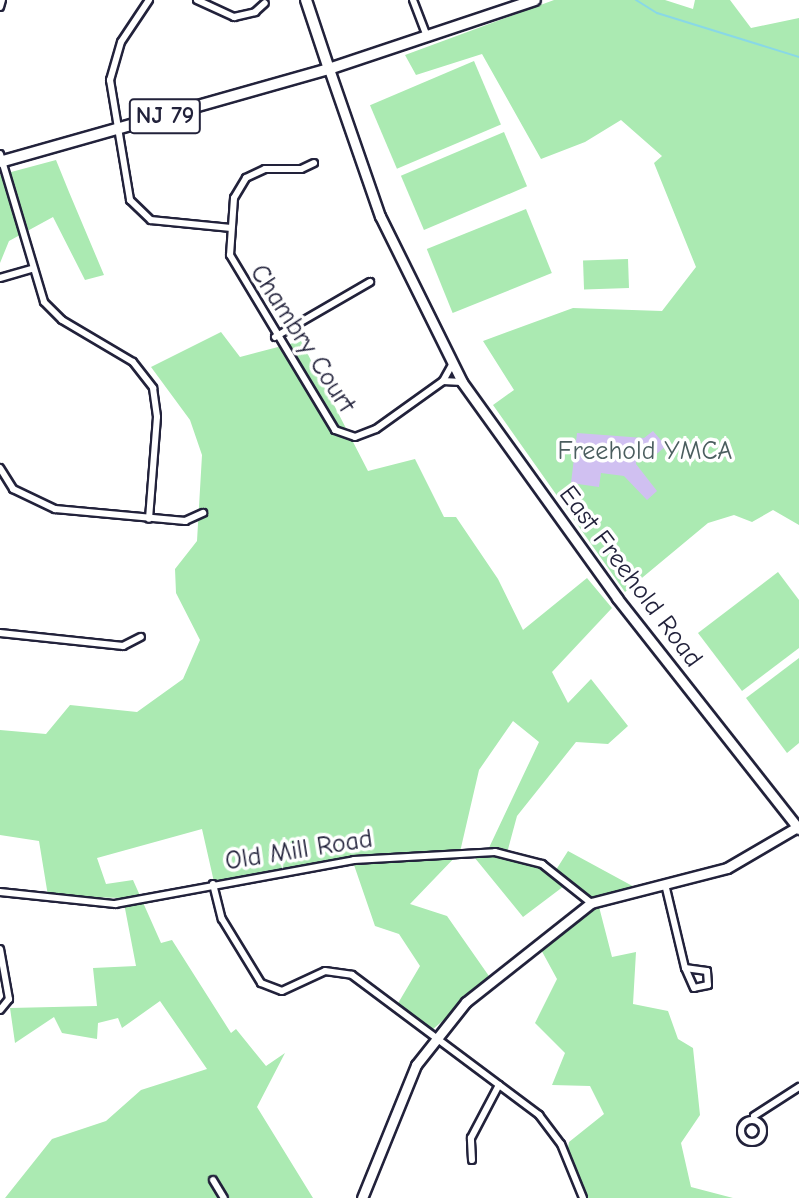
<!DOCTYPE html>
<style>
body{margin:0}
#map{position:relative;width:799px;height:1198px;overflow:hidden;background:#fff;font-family:"Comic Neue",sans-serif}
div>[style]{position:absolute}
.green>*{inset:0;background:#abeab2;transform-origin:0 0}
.stream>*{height:2px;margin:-1px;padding:0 1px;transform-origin:1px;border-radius:1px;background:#89d8e6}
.building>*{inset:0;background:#d0c0f1}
.roads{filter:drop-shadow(2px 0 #22223b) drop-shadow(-2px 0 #22223b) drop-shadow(0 2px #22223b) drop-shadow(0 -2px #22223b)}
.street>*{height:6px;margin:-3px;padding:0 3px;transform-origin:3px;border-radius:3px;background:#fff}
.street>.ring{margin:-3px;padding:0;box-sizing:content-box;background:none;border:6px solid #fff;border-radius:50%}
.secondary>*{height:9px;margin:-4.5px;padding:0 4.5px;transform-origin:4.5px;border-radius:4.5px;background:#fff}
.primary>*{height:10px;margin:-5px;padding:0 5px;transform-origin:5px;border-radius:5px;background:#fff}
span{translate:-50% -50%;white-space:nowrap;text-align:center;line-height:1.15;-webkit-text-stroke:7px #fff;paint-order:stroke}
.shield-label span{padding:2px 5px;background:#fff;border:2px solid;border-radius:5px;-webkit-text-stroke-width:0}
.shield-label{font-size:24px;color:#22223b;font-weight:700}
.street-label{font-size:26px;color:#22223b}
.park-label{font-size:26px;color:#4b5e5f}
</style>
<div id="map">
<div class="green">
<i style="clip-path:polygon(554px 0,665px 0,693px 9px,695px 0,730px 0,751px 28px,799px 18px,799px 525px,773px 510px,752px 522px,734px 515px,708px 523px,625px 592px,493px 405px,514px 390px,483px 341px,573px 308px,662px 311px,696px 267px,654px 163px,662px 156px,621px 120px,585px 142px,541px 159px,482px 54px,416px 75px,405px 55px)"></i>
<i style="left:474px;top:61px;width:69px;height:113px;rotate:67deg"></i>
<i style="left:504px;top:132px;width:59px;height:112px;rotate:67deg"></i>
<i style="clip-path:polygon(56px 160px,69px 192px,104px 275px,85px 280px,53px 217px,9px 241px,0 263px,0 175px)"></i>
<i style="left:526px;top:209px;width:69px;height:107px;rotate:68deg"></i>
<i style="left:628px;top:259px;width:29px;height:45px;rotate:88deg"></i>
<i style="clip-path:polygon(221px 332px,240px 357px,301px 341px,368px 471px,415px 459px,444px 517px,456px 517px,498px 579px,523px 630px,587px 578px,612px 608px,552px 672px,568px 703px,591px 679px,628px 726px,608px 744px,576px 742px,517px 816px,507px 853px,554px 873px,568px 851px,638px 889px,597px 899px,612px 957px,636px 952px,633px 1004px,668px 1011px,678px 1039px,693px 1048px,700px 1115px,681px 1143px,691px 1187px,733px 1198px,579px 1198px,566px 1161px,569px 1142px,604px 1114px,590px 1086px,552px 1085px,565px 1053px,535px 1023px,557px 979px,539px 946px,587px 904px,568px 883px,523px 917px,470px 852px,487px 852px,539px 742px,513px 721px,479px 770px,460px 852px,410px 904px,447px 916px,491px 979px,432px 1030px,397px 1005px,420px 966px,399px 934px,375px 926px,354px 865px,214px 882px,202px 829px,97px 858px,106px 884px,133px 880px,161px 943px,172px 940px,231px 1033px,236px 1029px,266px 1066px,285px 1053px,257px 1107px,313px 1198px,5px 1198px,52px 1139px,106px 1121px,141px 1090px,207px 1069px,160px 1001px,122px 1028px,118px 1018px,98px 1023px,97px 1039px,62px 1033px,54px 1017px,15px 1043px,10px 1008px,97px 1006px,93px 968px,136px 966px,123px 898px,48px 896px,39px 841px,0 835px,0 730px,46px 734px,70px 705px,137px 712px,183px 679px,200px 640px,176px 593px,175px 569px,197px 541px,202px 455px,190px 420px,151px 367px)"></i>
<i style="clip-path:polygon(778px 572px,799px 600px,799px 648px,742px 691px,698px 633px)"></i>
<i style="clip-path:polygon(799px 658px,799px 743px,787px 753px,746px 698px)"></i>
</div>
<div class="stream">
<i style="left:636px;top:0;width:25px;rotate:32deg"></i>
<i style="left:657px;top:13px;width:149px;rotate:17.2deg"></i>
</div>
<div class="building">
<i style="clip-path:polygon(653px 431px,666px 446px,653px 457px,638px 444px,636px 464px,657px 491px,647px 500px,624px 476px,601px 473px,599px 487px,571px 483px,577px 433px,644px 438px)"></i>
</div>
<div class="roads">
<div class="street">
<i style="left:149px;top:0;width:50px;rotate:123.7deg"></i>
<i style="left:121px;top:42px;width:40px;rotate:106deg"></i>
<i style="left:110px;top:80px;width:122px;rotate:80.5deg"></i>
<i style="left:130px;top:200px;width:29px;rotate:44deg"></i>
<i style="left:151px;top:220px;width:80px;rotate:5.7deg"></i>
<i style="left:197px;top:0;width:41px;rotate:24.7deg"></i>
<i style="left:234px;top:17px;width:22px;rotate:-13deg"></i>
<i style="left:255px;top:12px;width:13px;rotate:-42deg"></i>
<i style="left:413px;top:0;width:40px;rotate:69deg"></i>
<i style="left:0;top:7px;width:7px;rotate:-74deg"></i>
<i style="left:0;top:154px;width:154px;rotate:73.4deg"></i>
<i style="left:44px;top:302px;width:25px;rotate:45deg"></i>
<i style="left:62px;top:320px;width:82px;rotate:30.6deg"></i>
<i style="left:133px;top:362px;width:33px;rotate:52deg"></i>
<i style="left:153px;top:388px;width:29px;rotate:82deg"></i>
<i style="left:157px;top:417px;width:102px;rotate:94.5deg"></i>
<i style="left:314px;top:163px;width:14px;rotate:155deg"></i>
<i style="left:301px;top:169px;width:36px;rotate:180deg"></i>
<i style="left:265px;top:169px;width:21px;rotate:155deg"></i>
<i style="left:246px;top:178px;width:23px;rotate:121deg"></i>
<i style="left:234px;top:198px;width:57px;rotate:94deg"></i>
<i style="left:230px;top:255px;width:204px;rotate:59deg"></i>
<i style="left:335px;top:430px;width:21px;rotate:19deg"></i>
<i style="left:355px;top:437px;width:22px;rotate:-21deg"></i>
<i style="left:376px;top:429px;width:82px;rotate:-35.6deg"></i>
<i style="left:443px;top:381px;width:21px;rotate:-61deg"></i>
<i style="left:0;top:278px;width:33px;rotate:-16deg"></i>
<i style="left:275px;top:337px;width:110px;rotate:-30.1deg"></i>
<i style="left:443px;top:381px;width:19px;rotate:3deg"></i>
<i style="left:0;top:468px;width:25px;rotate:58deg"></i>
<i style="left:13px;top:489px;width:47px;rotate:25.5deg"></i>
<i style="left:55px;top:509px;width:131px;rotate:5.3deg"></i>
<i style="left:185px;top:521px;width:20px;rotate:-24deg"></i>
<i style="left:0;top:633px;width:124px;rotate:6deg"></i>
<i style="left:123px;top:646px;width:20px;rotate:-27deg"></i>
<i style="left:213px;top:884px;width:36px;rotate:76deg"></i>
<i style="left:222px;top:919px;width:75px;rotate:58.6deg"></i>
<i style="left:261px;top:983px;width:22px;rotate:21deg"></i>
<i style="left:282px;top:991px;width:47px;rotate:-24.9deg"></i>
<i style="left:325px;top:971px;width:27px;rotate:8deg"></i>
<i style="left:352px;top:975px;width:234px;rotate:36.8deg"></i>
<i style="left:539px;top:1115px;width:36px;rotate:53deg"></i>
<i style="left:561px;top:1144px;width:58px;rotate:67.8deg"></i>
<i style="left:665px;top:884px;width:86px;rotate:76.6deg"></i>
<i style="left:0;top:892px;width:116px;rotate:6deg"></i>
<i style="left:115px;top:904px;width:243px;rotate:-10.4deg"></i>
<i style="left:354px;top:860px;width:141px;rotate:-3.2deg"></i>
<i style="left:495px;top:852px;width:49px;rotate:14.3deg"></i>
<i style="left:542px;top:864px;width:63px;rotate:38.5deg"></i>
<i style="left:0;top:949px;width:51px;rotate:79.8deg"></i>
<i style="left:9px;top:999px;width:14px;rotate:129deg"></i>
<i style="left:685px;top:968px;width:22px;rotate:8deg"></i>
<i style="left:707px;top:971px;width:14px;rotate:86deg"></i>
<i style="left:708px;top:985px;width:14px;rotate:168deg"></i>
<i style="left:694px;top:988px;width:22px;rotate:-114deg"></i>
<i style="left:754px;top:1116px;width:54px;rotate:-32.8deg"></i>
<i class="ring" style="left:741px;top:1120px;width:16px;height:16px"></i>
<i style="left:472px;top:1160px;width:22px;rotate:-93deg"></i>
<i style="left:471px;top:1138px;width:60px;rotate:-62.2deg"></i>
<i style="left:213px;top:1180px;width:21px;rotate:59deg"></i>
</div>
<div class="secondary">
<i style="left:329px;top:69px;width:156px;rotate:70.9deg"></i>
<i style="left:380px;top:216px;width:185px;rotate:63.7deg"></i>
<i style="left:462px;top:382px;width:266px;rotate:54.3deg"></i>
<i style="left:617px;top:598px;width:294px;rotate:51.8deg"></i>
<i style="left:362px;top:1198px;width:144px;rotate:-67.9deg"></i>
<i style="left:416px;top:1065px;width:80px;rotate:-51.6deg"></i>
<i style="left:466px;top:1002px;width:159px;rotate:-38.4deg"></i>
<i style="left:591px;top:903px;width:140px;rotate:-14.4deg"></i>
<i style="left:727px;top:868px;width:83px;rotate:-30.3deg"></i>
</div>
<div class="primary">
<i style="left:306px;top:0;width:73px;rotate:71.6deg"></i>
<i style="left:0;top:162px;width:342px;rotate:-15.8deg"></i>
<i style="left:329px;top:69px;width:217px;rotate:-18.5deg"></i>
</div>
</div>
<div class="shield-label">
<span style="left:165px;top:116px">NJ 79</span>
</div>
<div class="street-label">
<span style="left:302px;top:339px;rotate:57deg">Chambry Court</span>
<span style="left:630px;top:577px;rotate:53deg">East Freehold Road</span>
<span style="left:299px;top:851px;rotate:-9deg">Old Mill Road</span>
</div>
<div class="park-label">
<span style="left:645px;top:452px">Freehold YMCA</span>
</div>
</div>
